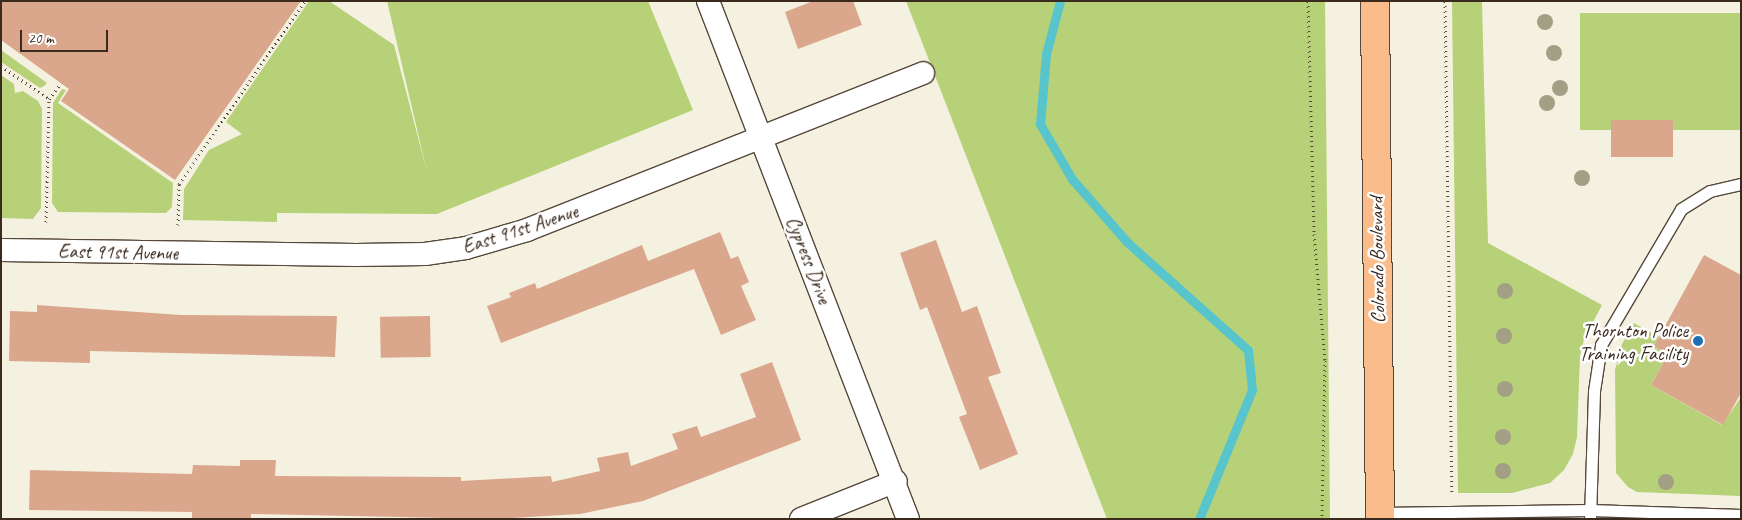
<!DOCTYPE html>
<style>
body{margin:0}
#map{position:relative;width:1742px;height:520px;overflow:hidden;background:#f5f1e1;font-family:Caveat,sans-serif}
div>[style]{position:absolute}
.green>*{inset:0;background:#b6d177;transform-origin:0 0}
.stream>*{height:9px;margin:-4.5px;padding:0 4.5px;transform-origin:4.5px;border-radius:4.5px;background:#57c5cb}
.building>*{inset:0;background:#daa78d;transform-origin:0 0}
.path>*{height:3px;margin-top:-1.5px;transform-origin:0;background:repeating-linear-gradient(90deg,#57483b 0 1px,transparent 0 5px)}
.roads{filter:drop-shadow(1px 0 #57483b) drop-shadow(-1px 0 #57483b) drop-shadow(0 1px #57483b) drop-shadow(0 -1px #57483b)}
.service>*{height:11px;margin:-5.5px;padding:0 5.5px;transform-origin:5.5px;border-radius:5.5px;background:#fff}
.minor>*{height:22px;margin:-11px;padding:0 11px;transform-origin:11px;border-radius:11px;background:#fff}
.primary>*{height:28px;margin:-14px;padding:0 14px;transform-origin:14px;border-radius:14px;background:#f9bc8a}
.trees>*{width:16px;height:16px;margin:-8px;border-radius:50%;background:#a39f85}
.dots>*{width:14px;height:14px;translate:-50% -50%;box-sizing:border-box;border:2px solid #fff;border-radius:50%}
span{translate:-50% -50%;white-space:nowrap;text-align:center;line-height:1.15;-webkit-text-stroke:5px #fff;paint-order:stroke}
.street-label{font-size:20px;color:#3b2a1e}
.poi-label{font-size:20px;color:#3b2a1e}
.right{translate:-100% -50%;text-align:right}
.frame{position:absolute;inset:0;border:2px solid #3b2a1e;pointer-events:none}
.scale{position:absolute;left:20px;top:30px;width:88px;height:22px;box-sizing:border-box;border:2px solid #3b2a1e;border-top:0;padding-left:6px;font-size:15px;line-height:18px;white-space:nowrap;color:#3b2a1e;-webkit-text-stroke:4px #fff;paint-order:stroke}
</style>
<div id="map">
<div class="green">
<i style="clip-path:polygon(309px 1px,329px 1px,394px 45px,427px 172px,387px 1px,648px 1px,693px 110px,437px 214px,277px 213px,277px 222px,183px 220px,184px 189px,209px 150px,242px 134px,226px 122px)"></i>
<i style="clip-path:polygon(906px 1px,1325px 1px,1330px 519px,1107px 519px)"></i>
<i style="clip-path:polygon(1452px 1px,1482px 1px,1488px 243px,1602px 305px,1584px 339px,1580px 356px,1577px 437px,1573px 454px,1564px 470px,1550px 483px,1512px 493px,1458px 493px)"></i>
<i style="left:1580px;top:13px;width:161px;height:117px"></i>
<i style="clip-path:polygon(1px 50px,47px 83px,44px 86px,40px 88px,1px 62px)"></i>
<i style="clip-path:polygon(1px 75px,14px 84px,15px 93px,23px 91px,38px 101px,42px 109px,41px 208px,33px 219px,1px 218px)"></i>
<i style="clip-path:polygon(62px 89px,66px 90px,58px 103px,173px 183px,172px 207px,166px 213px,58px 212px,52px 203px,53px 103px)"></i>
<i style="clip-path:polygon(1634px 323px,1659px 337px,1654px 346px,1668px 354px,1651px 385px,1722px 425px,1741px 397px,1741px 496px,1637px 492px,1628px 487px,1616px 473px,1615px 370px,1622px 344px)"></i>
</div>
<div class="stream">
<i style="left:1060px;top:1px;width:55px;rotate:104.8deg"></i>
<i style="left:1046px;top:54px;width:70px;rotate:94.9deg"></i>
<i style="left:1040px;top:124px;width:64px;rotate:59.8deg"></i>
<i style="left:1072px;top:179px;width:84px;rotate:48.9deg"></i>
<i style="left:1127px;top:242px;width:162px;rotate:41.8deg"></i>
<i style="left:1248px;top:350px;width:40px;rotate:84.3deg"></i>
<i style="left:1252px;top:390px;width:139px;rotate:112.3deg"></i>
</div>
<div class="building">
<i style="clip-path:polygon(1px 1px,301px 1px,175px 180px,61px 101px,69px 89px,1px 40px)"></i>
<i style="clip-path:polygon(813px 1px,853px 1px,862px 25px,798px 49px,785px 12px)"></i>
<i style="left:1611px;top:120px;width:62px;height:37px"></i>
<i style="clip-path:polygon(720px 232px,731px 259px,738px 256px,749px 282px,741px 286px,756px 320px,721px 335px,694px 269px,501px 343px,487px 306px,511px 297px,509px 293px,535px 283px,537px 289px,642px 245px,648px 261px)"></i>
<i style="clip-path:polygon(936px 240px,962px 312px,977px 306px,1001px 373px,988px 377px,1018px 454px,980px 470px,959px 417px,967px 414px,927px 307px,920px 310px,900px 253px)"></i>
<i style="clip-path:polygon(1704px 255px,1741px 275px,1741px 393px,1723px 425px,1651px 385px,1668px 354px,1654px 346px)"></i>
<i style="clip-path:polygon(37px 305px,181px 315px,337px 316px,335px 357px,90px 351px,90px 363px,9px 361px,10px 311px,37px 312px)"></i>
<i style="left:430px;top:316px;width:41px;height:50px;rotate:89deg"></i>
<i style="clip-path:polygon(772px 362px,801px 440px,643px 501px,580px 514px,493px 519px,251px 514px,251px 519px,192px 519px,192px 512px,29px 510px,30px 470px,192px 474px,193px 465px,240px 466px,240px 460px,276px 460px,275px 476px,461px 477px,461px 481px,551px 476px,552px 482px,600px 471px,597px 458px,628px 452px,631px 466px,678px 449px,672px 434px,697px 426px,701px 437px,756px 417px,740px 374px)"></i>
</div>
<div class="path">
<i style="left:1308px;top:1px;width:233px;rotate:88.5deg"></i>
<i style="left:1314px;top:234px;width:126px;rotate:85deg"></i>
<i style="left:1325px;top:360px;width:159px;rotate:91.1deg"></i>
<i style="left:1445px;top:1px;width:492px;rotate:89.2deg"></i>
<i style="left:1px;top:66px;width:58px;rotate:34.5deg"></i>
<i style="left:46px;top:222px;width:123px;rotate:-88.6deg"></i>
<i style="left:49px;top:99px;width:20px;rotate:-53deg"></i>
<i style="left:178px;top:225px;width:41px;rotate:-88.6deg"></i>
<i style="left:179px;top:184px;width:222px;rotate:-55.5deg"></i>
</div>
<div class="roads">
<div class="service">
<i style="left:1380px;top:513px;width:210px;rotate:-0.8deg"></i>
<i style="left:1590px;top:510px;width:151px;rotate:1.9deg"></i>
<i style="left:1590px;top:519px;width:128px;rotate:-88.2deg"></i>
<i style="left:1594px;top:391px;width:47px;rotate:-81.3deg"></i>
<i style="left:1601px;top:345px;width:158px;rotate:-59.5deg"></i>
<i style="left:1681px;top:209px;width:34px;rotate:-32deg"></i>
<i style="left:1710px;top:191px;width:32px;rotate:-13deg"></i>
</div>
<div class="minor">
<i style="left:708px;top:1px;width:555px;rotate:68.89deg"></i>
<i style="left:1px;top:250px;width:355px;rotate:0.8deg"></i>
<i style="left:356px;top:255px;width:69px;rotate:-0.8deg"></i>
<i style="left:425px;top:254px;width:41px;rotate:-8.3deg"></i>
<i style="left:466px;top:248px;width:64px;rotate:-16.4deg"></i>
<i style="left:527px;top:230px;width:426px;rotate:-21.6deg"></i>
<i style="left:801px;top:519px;width:102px;rotate:-21.8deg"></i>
</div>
<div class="primary">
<i style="left:1375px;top:1px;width:518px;rotate:89.45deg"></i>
</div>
</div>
<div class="trees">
<i style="left:1545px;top:22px"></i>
<i style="left:1554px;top:53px"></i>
<i style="left:1560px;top:88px"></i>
<i style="left:1547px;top:103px"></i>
<i style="left:1582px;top:178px"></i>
<i style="left:1505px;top:291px"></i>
<i style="left:1504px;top:336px"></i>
<i style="left:1505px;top:389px"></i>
<i style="left:1503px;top:437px"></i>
<i style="left:1503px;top:471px"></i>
<i style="left:1666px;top:482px"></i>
</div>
<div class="dots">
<i style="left:1698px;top:341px;background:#1f6fb2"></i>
</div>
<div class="street-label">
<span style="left:520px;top:229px;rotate:-18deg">East 91st Avenue</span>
<span style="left:118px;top:252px;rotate:1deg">East 91st Avenue</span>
<span style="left:809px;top:260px;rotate:69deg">Cypress Drive</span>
<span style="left:1377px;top:260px;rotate:-91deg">Colorado Boulevard</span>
</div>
<div class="poi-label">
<span class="right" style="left:1688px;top:342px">Thornton Police<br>Training Facility</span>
</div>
<div class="frame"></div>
<div class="scale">20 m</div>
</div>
